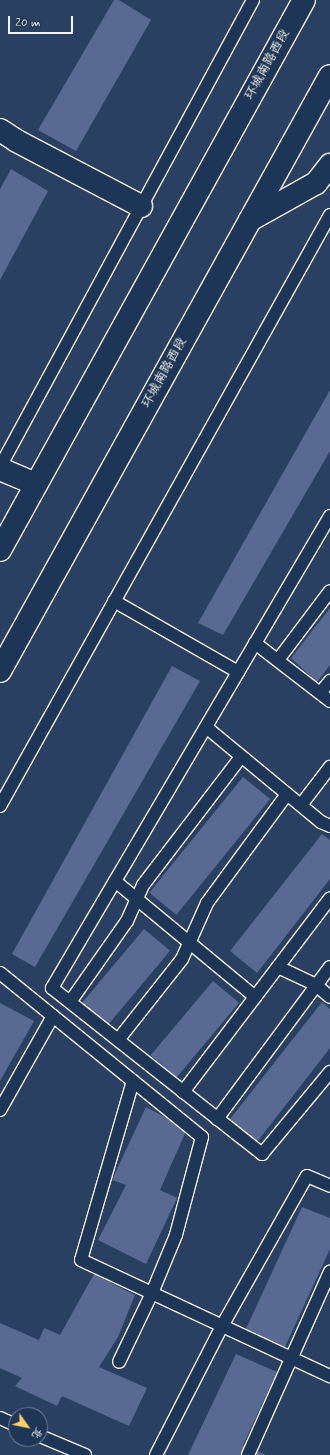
<!DOCTYPE html>
<meta charset="utf-8">
<style>
body{margin:0}
#map{position:relative;width:330px;height:1455px;overflow:hidden;background:#294063;font-family:Mynerve,"LXGW WenKai TC",sans-serif}
div>[style]{position:absolute}
.building>*{inset:0;background:#586a91;transform-origin:0 0}
.roads{filter:drop-shadow(1px 0 #f4f1e8) drop-shadow(-1px 0 #f4f1e8) drop-shadow(0 1px #f4f1e8) drop-shadow(0 -1px #f4f1e8)}
.lane>*{height:12px;margin:-6px;padding:0 6px;transform-origin:6px;border-radius:6px;background:#1d3557}
.street>*{height:22px;margin:-11px;padding:0 11px;transform-origin:11px;border-radius:11px;background:#1d3557}
.secondary>*{height:22px;margin:-11px;padding:0 11px;transform-origin:11px;border-radius:11px;background:#1d3557}
.primary>*{height:22px;margin:-11px;padding:0 11px;transform-origin:11px;border-radius:11px;background:#1d3557}
span{translate:-50% -50%;white-space:nowrap;text-align:center;line-height:1.15;-webkit-text-stroke:3px #1d3557;paint-order:stroke}
.street-label{font-size:13px;color:#f4f1e8}
.north{position:absolute;left:8px;top:1407px;width:40px;height:40px;box-sizing:border-box;background:#1d3557;border:1px solid #738091;border-radius:50%;rotate:123deg;font-size:11px;font-weight:700;line-height:16px;text-align:center;color:#f4f1e8}
.north::after{content:'';display:block;margin:auto;width:14px;height:18px;background:#ffd166;clip-path:polygon(50% 0,100% 100%,50% 72%,0 100%)}
.scale{position:absolute;left:8px;top:16px;width:65px;height:18px;box-sizing:border-box;border:2px solid #f4f1e8;border-top:0;padding-left:5px;font-size:12px;line-height:14px;white-space:nowrap;color:#f4f1e8;-webkit-text-stroke:3px #1d3557;paint-order:stroke}
</style>
<div id="map">
<div class="building">
<i style="clip-path:polygon(114px 0,119px 0,151px 20px,76px 151px,38px 130px)"></i>
<i style="clip-path:polygon(11px 169px,48px 191px,0 280px,0 189px)"></i>
<i style="clip-path:polygon(330px 390px,330px 451px,223px 635px,198px 623px)"></i>
<i style="clip-path:polygon(330px 608px,330px 665px,317px 682px,291px 658px)"></i>
<i style="clip-path:polygon(172px 666px,200px 681px,35px 967px,12px 954px)"></i>
<i style="left:243px;top:777px;width:35px;height:149px;rotate:39deg"></i>
<i style="clip-path:polygon(322px 834px,330px 840px,330px 879px,257px 973px,230px 951px)"></i>
<i style="left:144px;top:929px;width:34px;height:97px;rotate:40deg"></i>
<i style="left:213px;top:981px;width:34px;height:97px;rotate:40deg"></i>
<i style="clip-path:polygon(322px 1002px,330px 1009px,330px 1048px,257px 1142px,230px 1119px)"></i>
<i style="clip-path:polygon(0 1003px,34px 1021px,0 1081px)"></i>
<i style="clip-path:polygon(146px 1107px,187px 1129px,160px 1190px,177px 1198px,146px 1264px,98px 1240px,126px 1185px,112px 1180px)"></i>
<i style="clip-path:polygon(302px 1207px,330px 1218px,330px 1249px,284px 1349px,245px 1331px)"></i>
<i style="clip-path:polygon(94px 1274px,135px 1295px,118px 1337px,99px 1367px,147px 1388px,129px 1426px,62px 1396px,57px 1406px,15px 1386px,22px 1378px,0 1368px,0 1323px,39px 1340px,44px 1328px,60px 1335px)"></i>
<i style="clip-path:polygon(236px 1354px,277px 1372px,243px 1445px,266px 1455px,188px 1455px)"></i>
</div>
<div class="roads">
<div class="lane">
<i style="left:0;top:467px;width:531px;rotate:-61.55deg"></i>
<i style="left:330px;top:516px;width:548px;rotate:120.5deg"></i>
<i style="left:52px;top:988px;width:268px;rotate:38.3deg"></i>
<i style="left:262px;top:1154px;width:107px;rotate:-50.3deg"></i>
<i style="left:114px;top:601px;width:143px;rotate:29.8deg"></i>
<i style="left:255px;top:643px;width:95px;rotate:37.7deg"></i>
<i style="left:278px;top:660px;width:86px;rotate:-53deg"></i>
<i style="left:320px;top:693px;width:16px;rotate:-50deg"></i>
<i style="left:206px;top:727px;width:149px;rotate:39.6deg"></i>
<i style="left:321px;top:822px;width:10px;rotate:24deg"></i>
<i style="left:301px;top:805px;width:48px;rotate:-52.7deg"></i>
<i style="left:0;top:806px;width:677px;rotate:-60.82deg"></i>
<i style="left:115px;top:881px;width:182px;rotate:39.6deg"></i>
<i style="left:278px;top:967px;width:42px;rotate:25.3deg"></i>
<i style="left:316px;top:985px;width:18px;rotate:41deg"></i>
<i style="left:0;top:973px;width:260px;rotate:39.1deg"></i>
<i style="left:202px;top:1137px;width:101px;rotate:104.9deg"></i>
<i style="left:176px;top:1235px;width:63px;rotate:112.5deg"></i>
<i style="left:152px;top:1293px;width:76px;rotate:115.6deg"></i>
<i style="left:70px;top:1002px;width:99px;rotate:-54.9deg"></i>
<i style="left:127px;top:921px;width:39px;rotate:-66deg"></i>
<i style="left:143px;top:885px;width:161px;rotate:-52.6deg"></i>
<i style="left:118px;top:1040px;width:103px;rotate:-51.7deg"></i>
<i style="left:182px;top:959px;width:61px;rotate:-65.9deg"></i>
<i style="left:207px;top:903px;width:135px;rotate:-53.7deg"></i>
<i style="left:133px;top:1081px;width:186px;rotate:106.2deg"></i>
<i style="left:81px;top:1260px;width:275px;rotate:25deg"></i>
<i style="left:183px;top:1092px;width:243px;rotate:-52.8deg"></i>
<i style="left:0;top:1110px;width:108px;rotate:-60.6deg"></i>
<i style="left:217px;top:1119px;width:189px;rotate:-53.4deg"></i>
<i style="left:0;top:1418px;width:17px;rotate:24deg"></i>
<i style="left:40px;top:1436px;width:49px;rotate:22.9deg"></i>
<i style="left:156px;top:1455px;width:145px;rotate:-62.9deg"></i>
<i style="left:222px;top:1326px;width:172px;rotate:-60.5deg"></i>
<i style="left:307px;top:1176px;width:25px;rotate:23deg"></i>
<i style="left:248px;top:1455px;width:201px;rotate:-65.9deg"></i>
</div>
<div class="street">
<i style="left:0;top:130px;width:20px;rotate:33deg"></i>
<i style="left:17px;top:141px;width:140px;rotate:27.7deg"></i>
<i style="left:0;top:469px;width:39px;rotate:23deg"></i>
</div>
<div class="secondary">
<i style="left:250px;top:220px;width:76px;rotate:-29.3deg"></i>
<i style="left:316px;top:183px;width:23px;rotate:-52deg"></i>
</div>
<div class="primary">
<i style="left:0;top:550px;width:628px;rotate:-61.07deg"></i>
<i style="left:0;top:671px;width:680px;rotate:-60.99deg"></i>
</div>
</div>
<div class="street-label">
<span style="left:268px;top:65px;rotate:-61deg">环城南路西段</span>
<span style="left:165px;top:373px;rotate:-61deg">环城南路西段</span>
</div>
<div class="north">北</div>
<div class="scale">20 m</div>
</div>
